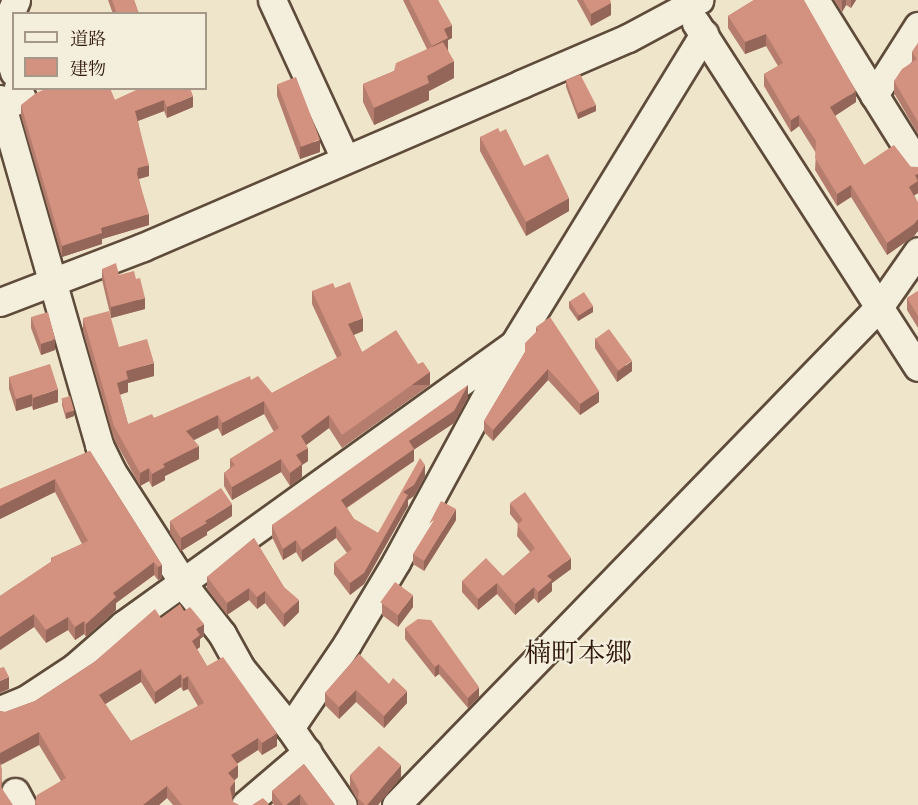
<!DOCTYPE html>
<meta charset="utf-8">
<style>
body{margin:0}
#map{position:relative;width:918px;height:805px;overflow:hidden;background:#eee5ca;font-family:Alegreya,"Noto Serif JP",serif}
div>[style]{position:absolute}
.roads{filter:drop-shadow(2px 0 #5f4b3a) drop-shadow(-2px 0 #5f4b3a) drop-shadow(0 2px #5f4b3a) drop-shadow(0 -2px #5f4b3a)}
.minor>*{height:27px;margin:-13.5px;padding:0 13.5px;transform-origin:13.5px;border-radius:13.5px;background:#f4eedd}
.wall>*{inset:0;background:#b57d6d}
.shaded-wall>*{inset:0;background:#946659;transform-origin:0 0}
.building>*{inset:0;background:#d3917f;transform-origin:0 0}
span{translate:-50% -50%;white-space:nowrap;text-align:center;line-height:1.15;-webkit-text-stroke:4.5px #f4eedd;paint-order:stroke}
.quarter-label{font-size:27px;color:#2f180a}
.legend{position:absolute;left:12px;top:12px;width:195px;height:78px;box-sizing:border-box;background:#f4eedd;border:2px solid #a59889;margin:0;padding:8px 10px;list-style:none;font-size:18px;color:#2f180a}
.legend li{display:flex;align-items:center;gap:12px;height:30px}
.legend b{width:30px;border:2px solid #a59889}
</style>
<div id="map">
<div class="roads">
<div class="minor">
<i style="left:272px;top:0;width:175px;rotate:65.3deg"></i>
<i style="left:815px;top:0;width:195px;rotate:58deg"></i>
<i style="left:696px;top:23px;width:409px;rotate:57.2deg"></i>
<i style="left:14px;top:72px;width:41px;rotate:-107.1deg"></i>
<i style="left:2px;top:33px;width:36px;rotate:-67deg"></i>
<i style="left:874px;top:95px;width:82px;rotate:-57.5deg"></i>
<i style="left:0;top:99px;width:360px;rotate:74deg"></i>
<i style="left:99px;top:445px;width:28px;rotate:64deg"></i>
<i style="left:111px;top:470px;width:146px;rotate:57.3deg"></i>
<i style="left:190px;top:593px;width:52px;rotate:52deg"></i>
<i style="left:222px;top:634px;width:38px;rotate:61deg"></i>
<i style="left:240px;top:667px;width:79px;rotate:50.7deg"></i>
<i style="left:290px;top:728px;width:93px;rotate:55.5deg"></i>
<i style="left:3px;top:105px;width:20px;rotate:-18deg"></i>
<i style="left:22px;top:99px;width:12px;rotate:-110deg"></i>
<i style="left:0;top:302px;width:153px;rotate:-21deg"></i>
<i style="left:143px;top:247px;width:412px;rotate:-23.3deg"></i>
<i style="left:521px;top:84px;width:116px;rotate:-23.3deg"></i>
<i style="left:628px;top:38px;width:81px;rotate:-28.2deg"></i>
<i style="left:0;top:710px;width:27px;rotate:-22deg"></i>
<i style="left:25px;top:700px;width:60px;rotate:-33.4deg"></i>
<i style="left:75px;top:667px;width:64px;rotate:-41.2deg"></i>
<i style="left:123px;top:625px;width:481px;rotate:-35.7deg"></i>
<i style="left:514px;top:344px;width:364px;rotate:-58.5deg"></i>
<i style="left:290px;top:728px;width:102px;rotate:-55.8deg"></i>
<i style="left:347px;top:644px;width:96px;rotate:-59.1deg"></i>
<i style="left:396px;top:562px;width:239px;rotate:-61.5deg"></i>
<i style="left:15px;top:792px;width:15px;rotate:62deg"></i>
<i style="left:245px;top:805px;width:82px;rotate:-40.5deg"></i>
<i style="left:396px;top:805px;width:694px;rotate:-45.88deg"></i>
<i style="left:879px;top:307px;width:68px;rotate:-55.1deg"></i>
</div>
</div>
<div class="wall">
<i style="clip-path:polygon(108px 0,134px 0,139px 14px,113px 14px)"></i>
<i style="clip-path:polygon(403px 0,438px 0,452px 38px,448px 40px,448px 50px,454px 78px,429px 91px,429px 100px,374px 125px,363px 102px,363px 84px,394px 71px,427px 49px)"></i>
<i style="clip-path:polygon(577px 0,610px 0,611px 15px,591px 26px)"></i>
<i style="clip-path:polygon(754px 0,856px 102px,835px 116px,864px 165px,918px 167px,918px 193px,914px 195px,918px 203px,918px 231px,914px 236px,887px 255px,851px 197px,837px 206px,815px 170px,816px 153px,799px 126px,791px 132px,764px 86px,764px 74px,778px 66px,766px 46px,745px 54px,728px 28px,728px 16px)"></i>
<i style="clip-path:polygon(834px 0,856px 0,851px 8px,846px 5px,842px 12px)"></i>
<i style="clip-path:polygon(918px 43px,918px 134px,894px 93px,894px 81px,912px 62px,912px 52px)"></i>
<i style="clip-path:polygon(566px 80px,596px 111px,578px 119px,566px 87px)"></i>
<i style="clip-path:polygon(277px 84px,320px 152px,300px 159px,277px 96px)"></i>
<i style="clip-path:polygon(141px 88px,193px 107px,167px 118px,164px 111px,138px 121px,149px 176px,139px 179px,149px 225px,102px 239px,102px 244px,62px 257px,21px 116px,21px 105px,115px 100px)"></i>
<i style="clip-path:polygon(500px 132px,524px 166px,569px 211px,526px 236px,480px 151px,480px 137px)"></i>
<i style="clip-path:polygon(102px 269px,119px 275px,145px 309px,111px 318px,102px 280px)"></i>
<i style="clip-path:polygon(335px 288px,363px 331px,354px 335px,362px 352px,430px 385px,342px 448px,329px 428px,306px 445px,308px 461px,302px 465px,302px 477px,290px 486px,281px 472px,232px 500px,224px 486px,224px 473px,230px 468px,230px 459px,274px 432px,264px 414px,222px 436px,218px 428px,194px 440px,199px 459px,165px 476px,165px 480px,152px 487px,149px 481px,140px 486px,114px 439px,83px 331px,83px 318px,154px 376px,128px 383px,128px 392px,120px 395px,128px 424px,154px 418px,251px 380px,272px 393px,337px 358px,312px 304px,312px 291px)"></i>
<i style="clip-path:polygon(918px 291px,918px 328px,907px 310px,907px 298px)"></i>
<i style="clip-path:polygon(569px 301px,593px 312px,578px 321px,569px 308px)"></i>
<i style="clip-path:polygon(31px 317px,55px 350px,41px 355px,31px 328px)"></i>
<i style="clip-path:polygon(536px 327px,599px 402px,580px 415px,548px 380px,493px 441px,484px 432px,484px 421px,525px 352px,536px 332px)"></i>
<i style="clip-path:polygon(595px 338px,632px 371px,617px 382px,595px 348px)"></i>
<i style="clip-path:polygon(9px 377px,58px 402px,33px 410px,32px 406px,16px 411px,9px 389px)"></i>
<i style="clip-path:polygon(468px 397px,454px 423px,414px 449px,414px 461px,347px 508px,354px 519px,378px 533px,425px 476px,414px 496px,408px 500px,408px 506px,364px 584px,350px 595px,334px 574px,334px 563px,347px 553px,336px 538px,302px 562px,296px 552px,283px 560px,272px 537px,272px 525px)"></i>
<i style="clip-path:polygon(62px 399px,74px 416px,66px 419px,62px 405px)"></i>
<i style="clip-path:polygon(90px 451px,162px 565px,162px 578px,158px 580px,154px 575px,116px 603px,116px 610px,86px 637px,84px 634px,75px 640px,68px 630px,46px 643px,34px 627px,0 650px,0 596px,51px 562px,51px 558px,82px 544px,55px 492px,0 519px,0 489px)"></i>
<i style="clip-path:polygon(510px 503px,571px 569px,552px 583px,552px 591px,538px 603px,534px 598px,515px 615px,497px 594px,478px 610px,462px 592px,462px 581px,503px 576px,530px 552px,517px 536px,518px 524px,510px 514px)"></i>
<i style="clip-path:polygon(232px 516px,207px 532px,207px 535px,181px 551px,170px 533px,170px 521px)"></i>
<i style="clip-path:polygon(456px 520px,424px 571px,413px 564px,413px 554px)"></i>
<i style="clip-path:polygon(254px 538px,299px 612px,284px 627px,265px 603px,257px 609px,249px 600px,227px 615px,207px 589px,207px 577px)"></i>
<i style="clip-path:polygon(382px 603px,413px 607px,398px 627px,382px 615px)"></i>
<i style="clip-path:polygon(evenodd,161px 618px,204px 636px,200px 639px,200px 647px,197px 649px,207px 666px,277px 746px,262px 755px,258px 750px,237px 764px,238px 777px,234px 781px,235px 793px,232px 798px,233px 802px,239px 805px,173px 805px,167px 798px,159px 805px,35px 805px,35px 802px,61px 781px,39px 745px,1px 765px,2px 783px,0 805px,0 711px,5px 712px,35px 701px,161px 618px,141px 682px,155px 704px,181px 687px,183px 691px,188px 689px,198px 706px,131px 741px,105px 704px,141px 682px)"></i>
<i style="clip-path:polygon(405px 628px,479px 697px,468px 708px,439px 674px,435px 677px,405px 639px)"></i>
<i style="clip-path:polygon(359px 654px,407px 703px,384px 728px,356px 702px,339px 719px,325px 705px,325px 693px)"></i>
<i style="clip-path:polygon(304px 764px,335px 805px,274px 805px,272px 802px,272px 791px)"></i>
<i style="clip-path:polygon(350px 775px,401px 777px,378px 805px,358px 805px,358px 801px,350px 787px)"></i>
</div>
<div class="shaded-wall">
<i style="clip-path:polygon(842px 0,846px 0,846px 5px,842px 12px)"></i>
<i style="clip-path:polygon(851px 0,856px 0,851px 8px)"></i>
<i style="clip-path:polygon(611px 3px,611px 15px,591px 26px,591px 14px)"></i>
<i style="clip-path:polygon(452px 25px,452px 38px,448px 40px,448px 50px,432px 58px,432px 46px,444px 29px)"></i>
<i style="clip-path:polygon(766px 34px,766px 46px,745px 54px,745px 42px)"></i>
<i style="clip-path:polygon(454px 61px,454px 78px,429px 91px,429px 100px,374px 125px,374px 108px,427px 76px)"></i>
<i style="clip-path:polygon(856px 91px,856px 102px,830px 119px,830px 107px)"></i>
<i style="clip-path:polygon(193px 96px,193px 107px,167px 118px,167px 107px)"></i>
<i style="clip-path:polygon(164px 100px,164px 111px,135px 122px,135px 111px)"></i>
<i style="clip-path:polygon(596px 105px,596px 111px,578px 119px,578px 113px)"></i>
<i style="clip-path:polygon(799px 115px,799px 126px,791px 132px,791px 120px)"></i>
<i style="clip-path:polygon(320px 140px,320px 152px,300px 159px,300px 147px)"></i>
<i style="clip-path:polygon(149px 165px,149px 176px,138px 179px,137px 174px,138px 168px)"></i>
<i style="clip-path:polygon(918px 174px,918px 193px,909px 199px,909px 187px,915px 175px)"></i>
<i style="clip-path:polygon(851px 185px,851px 197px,837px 206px,837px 194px)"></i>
<i style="clip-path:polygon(569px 198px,569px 211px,526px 236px,526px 222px)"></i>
<i style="clip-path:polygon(149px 214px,149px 225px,102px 239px,102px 244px,62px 257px,62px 246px,101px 228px)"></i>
<i style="clip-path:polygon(918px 219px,918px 231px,914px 236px,887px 255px,887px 243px)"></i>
<i style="clip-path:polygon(145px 298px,145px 309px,111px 318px,111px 307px)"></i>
<i style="clip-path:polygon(593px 306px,593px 312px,578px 321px,578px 315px)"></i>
<i style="clip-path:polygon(363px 318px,363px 331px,348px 337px,348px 324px)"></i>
<i style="clip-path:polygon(55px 339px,55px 350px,41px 355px,41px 344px)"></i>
<i style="clip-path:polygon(632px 361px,632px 371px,617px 382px,617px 372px)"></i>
<i style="clip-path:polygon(154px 363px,154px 376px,128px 383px,128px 392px,117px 395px,117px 383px,126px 371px)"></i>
<i style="clip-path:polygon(548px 369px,548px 380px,493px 441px,493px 430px)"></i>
<i style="left:430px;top:372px;width:13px;height:108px;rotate:90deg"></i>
<i style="clip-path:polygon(468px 385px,468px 397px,454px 423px,409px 453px,409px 441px)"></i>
<i style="clip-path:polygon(58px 389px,58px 402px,33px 410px,33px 398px)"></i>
<i style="clip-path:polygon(599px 391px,599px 402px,580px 415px,580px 404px)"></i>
<i style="clip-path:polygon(32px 394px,32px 406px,16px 411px,16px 399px)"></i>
<i style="clip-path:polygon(264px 401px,264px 414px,222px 436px,222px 423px)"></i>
<i style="clip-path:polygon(74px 410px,74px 416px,66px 419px,66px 413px)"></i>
<i style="clip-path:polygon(218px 415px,218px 428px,186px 444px,186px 431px)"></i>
<i style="clip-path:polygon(329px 415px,329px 428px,301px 449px,301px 436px)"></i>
<i style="clip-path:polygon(199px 446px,199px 459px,165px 476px,165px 480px,152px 487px,152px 474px,163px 464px)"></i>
<i style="clip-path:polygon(308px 448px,308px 461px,302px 465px,302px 477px,290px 486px,290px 473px,296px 455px)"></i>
<i style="clip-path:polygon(414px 449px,414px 461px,341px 511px,341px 500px)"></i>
<i style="clip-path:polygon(281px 459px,281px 472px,232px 500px,232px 487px)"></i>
<i style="clip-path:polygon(425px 465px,425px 476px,414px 496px,408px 500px,408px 506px,364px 584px,350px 595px,350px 583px,403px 492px)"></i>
<i style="clip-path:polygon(149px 468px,149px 481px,140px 486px,140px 473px)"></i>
<i style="clip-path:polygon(55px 479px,55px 492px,0 519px,0 506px)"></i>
<i style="clip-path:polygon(232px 504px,232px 516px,207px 532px,207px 535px,181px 551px,181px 538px,205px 521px)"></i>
<i style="clip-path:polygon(456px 509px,456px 520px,424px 571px,424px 561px)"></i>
<i style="clip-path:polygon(336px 526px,336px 538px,302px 562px,302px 550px)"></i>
<i style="clip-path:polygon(296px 540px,296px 552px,283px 560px,283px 549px)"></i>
<i style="clip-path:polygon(571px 558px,571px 569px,552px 583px,552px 591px,538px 603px,538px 592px,547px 576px)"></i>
<i style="clip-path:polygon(154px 562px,154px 575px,116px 603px,116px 610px,86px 637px,86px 624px,113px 593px)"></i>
<i style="clip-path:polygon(162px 565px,162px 578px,158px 580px,158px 567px)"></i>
<i style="clip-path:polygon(497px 583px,497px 594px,478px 610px,478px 599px)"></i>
<i style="clip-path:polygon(534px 587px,534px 598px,515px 615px,515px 604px)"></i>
<i style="clip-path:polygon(249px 588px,249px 600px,227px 615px,227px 603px)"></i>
<i style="clip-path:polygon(265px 591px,265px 603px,257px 609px,257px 597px)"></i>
<i style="clip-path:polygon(413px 595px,413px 607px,398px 627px,398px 615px)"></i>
<i style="clip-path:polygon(299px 600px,299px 612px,284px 627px,284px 614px)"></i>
<i style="clip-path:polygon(34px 614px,34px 627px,0 650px,0 637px)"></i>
<i style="clip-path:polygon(68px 617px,68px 630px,46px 643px,46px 630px)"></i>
<i style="clip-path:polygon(84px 621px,84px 634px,75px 640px,75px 627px)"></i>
<i style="clip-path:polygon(204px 624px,204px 636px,200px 639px,200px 647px,192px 653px,192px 641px,196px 629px)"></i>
<i style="clip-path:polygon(439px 664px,439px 674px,435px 677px,435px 667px)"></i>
<i style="clip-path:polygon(141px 669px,141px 682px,99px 708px,99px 695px)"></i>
<i style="clip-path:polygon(181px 674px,181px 687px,155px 704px,155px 692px)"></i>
<i style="clip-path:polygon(188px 676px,188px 689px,183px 691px,183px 679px)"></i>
<i style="clip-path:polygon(9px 677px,9px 689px,0 693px,0 681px)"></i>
<i style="clip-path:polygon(479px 687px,479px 697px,468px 708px,468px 698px)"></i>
<i style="clip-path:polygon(356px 690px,356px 702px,339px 719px,339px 707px)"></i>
<i style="clip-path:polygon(407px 691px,407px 703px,384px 728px,384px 716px)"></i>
<i style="clip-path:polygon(39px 732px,39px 745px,0 765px,0 753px)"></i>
<i style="clip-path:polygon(277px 733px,277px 746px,262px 755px,262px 743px)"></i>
<i style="clip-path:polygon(258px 738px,258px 750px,231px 767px,231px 755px)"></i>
<i style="clip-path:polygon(238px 765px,238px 777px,228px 785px,228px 773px)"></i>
<i style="clip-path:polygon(401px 765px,401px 777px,378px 805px,367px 805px)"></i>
<i style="clip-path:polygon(235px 781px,235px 793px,230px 800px,230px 788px)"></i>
<i style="clip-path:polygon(167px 786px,167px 798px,159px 805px,143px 805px)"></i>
<i style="clip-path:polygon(300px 794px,300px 805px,286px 805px)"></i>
</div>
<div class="building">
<i style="clip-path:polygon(112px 0,134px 0,139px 14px,117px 14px)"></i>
<i style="clip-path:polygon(409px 0,438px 0,452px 25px,444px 29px,448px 38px,432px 46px)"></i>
<i style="clip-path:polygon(583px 0,610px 0,611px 3px,591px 14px)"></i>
<i style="clip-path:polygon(754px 0,804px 0,856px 91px,830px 107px,864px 165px,894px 145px,911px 167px,918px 167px,918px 174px,915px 175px,918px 181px,909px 187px,918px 203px,918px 219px,914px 224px,887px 243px,851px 185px,837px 194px,815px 158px,816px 141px,799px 115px,791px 120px,764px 74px,783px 63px,766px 34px,745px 42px,728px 16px)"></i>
<i style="clip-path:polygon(443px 42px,454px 61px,427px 76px,429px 83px,374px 108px,363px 84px,394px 71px,396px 63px)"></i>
<i style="clip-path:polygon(918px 43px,918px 122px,894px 81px,902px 69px,917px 59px,912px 52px)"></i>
<i style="clip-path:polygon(580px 74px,596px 105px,578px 113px,566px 80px)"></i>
<i style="left:296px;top:77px;width:67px;height:20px;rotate:69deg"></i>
<i style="clip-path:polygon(48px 88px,110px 88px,115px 100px,141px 88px,190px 88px,193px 96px,167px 107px,164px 100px,135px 111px,149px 165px,138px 168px,137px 174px,149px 214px,101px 228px,102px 233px,62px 246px,21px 105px,36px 93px)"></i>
<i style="clip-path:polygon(498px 128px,500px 132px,506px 129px,524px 166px,548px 154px,569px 198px,526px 222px,480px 137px)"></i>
<i style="clip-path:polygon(116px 263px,119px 275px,134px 271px,136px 279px,140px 278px,145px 298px,111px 307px,102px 269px)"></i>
<i style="clip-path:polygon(350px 282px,363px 318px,348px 324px,362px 352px,396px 330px,418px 364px,423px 362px,430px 372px,342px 435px,329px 415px,301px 436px,308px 448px,296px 455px,302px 464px,290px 473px,281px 459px,232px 487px,224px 473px,235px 465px,230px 459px,279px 428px,264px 401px,222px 423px,218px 415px,186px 431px,199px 446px,163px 464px,165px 467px,152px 474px,149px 468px,140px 473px,114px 426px,83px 318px,109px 311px,119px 347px,147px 339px,154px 363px,126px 371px,128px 379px,117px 383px,128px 424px,152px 414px,154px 418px,250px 376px,251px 380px,258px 376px,272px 393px,342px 355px,312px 291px,333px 283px,335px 288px)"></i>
<i style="clip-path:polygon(918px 291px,918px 316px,907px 298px)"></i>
<i style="left:584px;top:292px;width:17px;height:17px;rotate:57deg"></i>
<i style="clip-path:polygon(48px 312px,55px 339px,41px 344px,31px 317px)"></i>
<i style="clip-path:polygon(550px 317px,599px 391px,580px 404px,548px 369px,493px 430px,484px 421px,525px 352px,525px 343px,538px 330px,536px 327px)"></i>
<i style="left:609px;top:329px;width:39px;height:17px;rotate:54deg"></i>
<i style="clip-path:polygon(50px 364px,58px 389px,33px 398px,32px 394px,16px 399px,9px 377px)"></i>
<i style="clip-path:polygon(468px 385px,454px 411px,409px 441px,414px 449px,341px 500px,354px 519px,378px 533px,420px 458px,425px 465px,414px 485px,403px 492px,408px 495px,364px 573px,350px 583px,334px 563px,352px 549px,336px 526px,302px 550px,296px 540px,283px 549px,272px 525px)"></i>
<i style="left:70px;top:396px;width:15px;height:9px;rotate:74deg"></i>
<i style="clip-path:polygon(90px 451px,162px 565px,158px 567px,154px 562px,113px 593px,116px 597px,86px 624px,84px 621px,75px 627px,68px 617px,46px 630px,34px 614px,0 637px,0 596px,52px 561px,51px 558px,88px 541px,55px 479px,0 506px,0 489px)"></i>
<i style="clip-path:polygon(221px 488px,232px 504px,205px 521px,207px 523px,181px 538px,170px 521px)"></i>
<i style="clip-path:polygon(525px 492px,571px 558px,547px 576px,552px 580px,538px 592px,534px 587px,515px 604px,497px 583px,478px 599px,462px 581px,486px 558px,503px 576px,535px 548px,517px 525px,523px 520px,510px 503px)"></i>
<i style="clip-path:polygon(441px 501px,456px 509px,424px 561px,413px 554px,434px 520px,429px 524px)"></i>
<i style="clip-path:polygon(254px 538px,284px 587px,299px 600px,284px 614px,265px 591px,257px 597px,249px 588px,227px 603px,207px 577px)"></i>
<i style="left:395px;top:582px;width:22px;height:25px;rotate:36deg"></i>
<i style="clip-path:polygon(evenodd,180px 604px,184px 611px,190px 607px,204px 624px,196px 629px,200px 635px,192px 641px,207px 666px,223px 657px,277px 733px,262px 743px,258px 738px,231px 755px,238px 765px,228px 773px,235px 781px,230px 788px,233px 802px,239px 805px,182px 805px,167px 786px,143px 805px,37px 805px,35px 802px,37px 795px,66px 778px,39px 732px,0 753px,0 711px,5px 712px,35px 701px,93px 663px,155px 609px,161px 618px,180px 604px,141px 669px,155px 692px,181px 674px,183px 679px,188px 676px,204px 703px,131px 741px,99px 695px,141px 669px)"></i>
<i style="clip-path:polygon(418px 619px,431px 620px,479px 687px,468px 698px,439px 664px,435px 667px,405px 628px)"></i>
<i style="clip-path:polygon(359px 654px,389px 684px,393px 678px,407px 691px,384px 716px,356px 690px,339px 707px,325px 693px)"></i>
<i style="clip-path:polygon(4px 667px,9px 677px,0 681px,0 668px)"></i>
<i style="clip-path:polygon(379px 746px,401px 765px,367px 805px,365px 805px,358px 798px,359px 791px,350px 775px)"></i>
<i style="clip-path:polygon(0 762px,2px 770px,1px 787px,13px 805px,0 805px)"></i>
<i style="clip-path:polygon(304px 764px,335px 805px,308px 805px,300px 794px,286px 805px,283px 805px,272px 791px)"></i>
<i style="clip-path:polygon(263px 798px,269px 804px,268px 805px,252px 805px)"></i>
</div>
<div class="quarter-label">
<span style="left:578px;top:654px">楠町本郷</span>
</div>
<ul class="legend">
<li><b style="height:8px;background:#f4eedd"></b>道路</li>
<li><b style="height:16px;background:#d3917f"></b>建物</li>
</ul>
</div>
